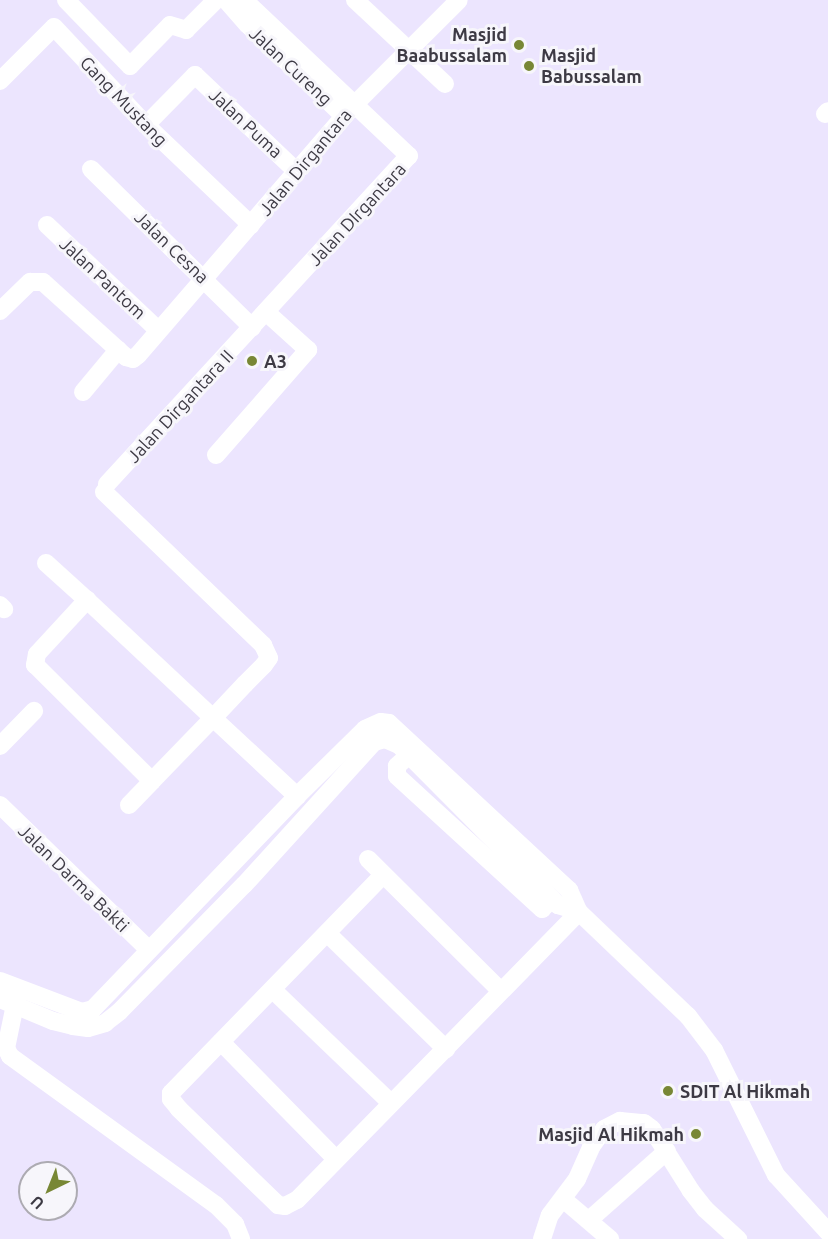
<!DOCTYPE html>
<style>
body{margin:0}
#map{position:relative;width:828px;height:1239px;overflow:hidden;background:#ece5fe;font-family:Ubuntu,sans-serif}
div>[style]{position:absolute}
.minor>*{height:18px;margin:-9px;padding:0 9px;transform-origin:9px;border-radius:9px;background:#fff}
.dots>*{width:16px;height:16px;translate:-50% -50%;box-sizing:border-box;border:3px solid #f7f6fb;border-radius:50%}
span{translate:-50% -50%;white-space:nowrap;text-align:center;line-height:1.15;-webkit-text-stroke:6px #f7f6fb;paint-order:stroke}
.poi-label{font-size:18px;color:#3d3a44;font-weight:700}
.right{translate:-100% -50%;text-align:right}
.left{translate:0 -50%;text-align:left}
.street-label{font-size:18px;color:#3d3a44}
.north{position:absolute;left:18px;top:1161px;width:60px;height:60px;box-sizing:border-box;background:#f7f6fb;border:2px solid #adabb2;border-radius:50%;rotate:223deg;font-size:16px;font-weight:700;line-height:24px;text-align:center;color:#3d3a44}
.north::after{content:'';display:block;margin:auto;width:21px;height:27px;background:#788735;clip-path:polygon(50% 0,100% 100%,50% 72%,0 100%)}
</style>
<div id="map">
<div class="minor">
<i style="left:66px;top:0;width:92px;rotate:45.9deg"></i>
<i style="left:130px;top:66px;width:57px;rotate:-45.7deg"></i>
<i style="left:170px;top:25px;width:17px;rotate:17deg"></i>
<i style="left:186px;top:30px;width:42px;rotate:-45deg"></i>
<i style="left:226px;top:0;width:33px;rotate:49deg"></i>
<i style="left:248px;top:25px;width:132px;rotate:43.5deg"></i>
<i style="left:355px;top:0;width:123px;rotate:43deg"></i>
<i style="left:0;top:81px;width:76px;rotate:-45deg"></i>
<i style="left:54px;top:27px;width:134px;rotate:46.8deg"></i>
<i style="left:146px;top:125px;width:145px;rotate:43.6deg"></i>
<i style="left:825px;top:114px;width:4px;rotate:-45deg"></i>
<i style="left:146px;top:125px;width:70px;rotate:-45.6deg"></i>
<i style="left:195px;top:75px;width:139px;rotate:43.5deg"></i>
<i style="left:91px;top:169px;width:226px;rotate:44.5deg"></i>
<i style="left:47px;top:225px;width:153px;rotate:43.4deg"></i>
<i style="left:0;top:311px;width:42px;rotate:-44deg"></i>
<i style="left:30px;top:282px;width:13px"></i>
<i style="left:43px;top:282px;width:112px;rotate:42.1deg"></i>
<i style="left:126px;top:357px;width:7px;rotate:16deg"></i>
<i style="left:133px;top:359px;width:6px;rotate:-39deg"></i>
<i style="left:138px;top:355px;width:330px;rotate:-49.2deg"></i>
<i style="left:354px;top:105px;width:148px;rotate:-45deg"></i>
<i style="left:83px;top:392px;width:55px;rotate:-50.2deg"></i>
<i style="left:216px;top:455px;width:140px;rotate:-48.8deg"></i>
<i style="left:308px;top:350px;width:57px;rotate:-137.9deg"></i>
<i style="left:107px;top:484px;width:446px;rotate:-47.4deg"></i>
<i style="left:409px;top:156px;width:227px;rotate:-136.6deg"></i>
<i style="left:104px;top:492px;width:221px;rotate:43.9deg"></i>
<i style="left:263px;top:645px;width:14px;rotate:65deg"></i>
<i style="left:269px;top:658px;width:9px;rotate:126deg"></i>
<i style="left:264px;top:665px;width:27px;rotate:135deg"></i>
<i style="left:245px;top:684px;width:47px;rotate:133.3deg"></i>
<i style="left:213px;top:718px;width:88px;rotate:134.1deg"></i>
<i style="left:152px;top:781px;width:165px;rotate:-135.2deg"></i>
<i style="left:35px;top:665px;width:11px;rotate:-80deg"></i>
<i style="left:37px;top:654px;width:74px;rotate:-47.2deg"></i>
<i style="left:87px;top:600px;width:173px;rotate:43.1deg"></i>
<i style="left:213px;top:718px;width:115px;rotate:42.9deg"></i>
<i style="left:46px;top:563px;width:55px;rotate:42.1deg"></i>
<i style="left:0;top:605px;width:6px;rotate:45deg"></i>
<i style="left:0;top:746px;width:49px;rotate:-45.8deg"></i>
<i style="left:408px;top:756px;width:15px;rotate:138deg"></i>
<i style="left:397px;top:766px;width:10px;rotate:90deg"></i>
<i style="left:397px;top:776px;width:197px;rotate:42.5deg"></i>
<i style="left:542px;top:909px;width:14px;rotate:-45deg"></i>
<i style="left:0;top:805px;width:208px;rotate:44.2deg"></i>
<i style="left:129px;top:805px;width:33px;rotate:-46deg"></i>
<i style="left:368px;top:859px;width:187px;rotate:44.8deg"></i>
<i style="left:383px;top:875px;width:304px;rotate:134.2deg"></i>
<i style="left:171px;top:1093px;width:6px;rotate:90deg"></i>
<i style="left:171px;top:1099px;width:13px;rotate:51deg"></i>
<i style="left:179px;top:1109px;width:138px;rotate:44.1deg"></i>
<i style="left:278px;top:1205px;width:7px;rotate:8deg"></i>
<i style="left:285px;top:1206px;width:13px;rotate:-27deg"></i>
<i style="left:297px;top:1200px;width:403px;rotate:-45.6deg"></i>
<i style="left:328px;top:934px;width:165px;rotate:44.3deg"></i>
<i style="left:0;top:981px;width:88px;rotate:20.7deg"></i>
<i style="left:82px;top:1012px;width:11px;rotate:-15deg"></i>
<i style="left:93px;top:1009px;width:295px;rotate:-46.2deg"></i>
<i style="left:297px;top:796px;width:95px;rotate:-44.6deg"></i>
<i style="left:365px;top:729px;width:17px;rotate:-24deg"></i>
<i style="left:381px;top:722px;width:8px;rotate:7deg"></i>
<i style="left:389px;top:723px;width:246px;rotate:42.9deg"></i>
<i style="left:569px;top:890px;width:24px;rotate:66deg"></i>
<i style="left:579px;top:912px;width:151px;rotate:43.7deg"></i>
<i style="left:688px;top:1016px;width:43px;rotate:52.6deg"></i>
<i style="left:714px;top:1050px;width:140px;rotate:63.6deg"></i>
<i style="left:776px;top:1175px;width:77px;rotate:47.6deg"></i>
<i style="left:273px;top:990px;width:163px;rotate:43.8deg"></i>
<i style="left:17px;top:995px;width:54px;rotate:101.7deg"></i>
<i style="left:6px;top:1048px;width:9px;rotate:63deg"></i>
<i style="left:10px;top:1056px;width:254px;rotate:35.9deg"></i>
<i style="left:216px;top:1205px;width:27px;rotate:45deg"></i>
<i style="left:235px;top:1224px;width:16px;rotate:68deg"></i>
<i style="left:0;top:999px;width:57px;rotate:22.5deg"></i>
<i style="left:53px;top:1021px;width:21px;rotate:14deg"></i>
<i style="left:73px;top:1026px;width:15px;rotate:8deg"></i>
<i style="left:88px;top:1028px;width:18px;rotate:-16deg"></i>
<i style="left:105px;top:1023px;width:18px;rotate:-38deg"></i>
<i style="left:119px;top:1012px;width:178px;rotate:-45.5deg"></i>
<i style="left:244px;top:885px;width:193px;rotate:-47.7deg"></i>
<i style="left:374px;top:742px;width:11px;rotate:-15deg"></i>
<i style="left:385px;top:739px;width:15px;rotate:23deg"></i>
<i style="left:399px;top:745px;width:226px;rotate:45.2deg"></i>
<i style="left:558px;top:905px;width:22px;rotate:18deg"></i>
<i style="left:221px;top:1042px;width:164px;rotate:45.5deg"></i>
<i style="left:563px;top:1199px;width:62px;rotate:40.4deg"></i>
<i style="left:589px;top:1220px;width:104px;rotate:-41.5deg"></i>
<i style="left:542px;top:1239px;width:25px;rotate:-72deg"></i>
<i style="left:550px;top:1215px;width:45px;rotate:-53.1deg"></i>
<i style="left:577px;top:1179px;width:35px;rotate:-66deg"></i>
<i style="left:591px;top:1147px;width:22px;rotate:-54deg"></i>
<i style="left:604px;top:1129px;width:18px;rotate:-27deg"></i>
<i style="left:620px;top:1121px;width:24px;rotate:5deg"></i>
<i style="left:644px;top:1123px;width:10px;rotate:37deg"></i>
<i style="left:652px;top:1129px;width:73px;rotate:57.8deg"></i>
<i style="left:691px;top:1191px;width:23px;rotate:52deg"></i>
<i style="left:705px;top:1209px;width:45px;rotate:42.3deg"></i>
</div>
<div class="dots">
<i style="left:519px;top:45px;background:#788735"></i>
<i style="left:529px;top:66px;background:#788735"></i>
<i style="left:252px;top:361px;background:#788735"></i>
<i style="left:668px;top:1091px;background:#788735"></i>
<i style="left:696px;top:1134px;background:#788735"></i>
</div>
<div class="poi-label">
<span class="right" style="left:507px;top:45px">Masjid<br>Baabussalam</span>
<span class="left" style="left:541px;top:66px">Masjid<br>Babussalam</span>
<span class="left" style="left:264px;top:361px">A3</span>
<span class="left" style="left:680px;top:1091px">SDIT Al Hikmah</span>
<span class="right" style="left:684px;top:1134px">Masjid Al Hikmah</span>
</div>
<div class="street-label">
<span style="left:291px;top:66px;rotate:43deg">Jalan Cureng</span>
<span style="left:124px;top:101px;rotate:46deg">Gang Mustang</span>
<span style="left:246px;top:123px;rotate:43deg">Jalan Puma</span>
<span style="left:305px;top:162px;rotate:-50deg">Jalan Dirgantara</span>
<span style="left:357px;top:214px;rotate:-47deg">Jalan DIrgantara</span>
<span style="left:172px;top:247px;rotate:44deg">Jalan Cesna</span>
<span style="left:103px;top:278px;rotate:43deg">Jalan Pantom</span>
<span style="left:180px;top:406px;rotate:-47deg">Jalan Dirgantara II</span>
<span style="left:74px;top:878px;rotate:44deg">Jalan Darma Bakti</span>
</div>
<div class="north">U</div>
</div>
